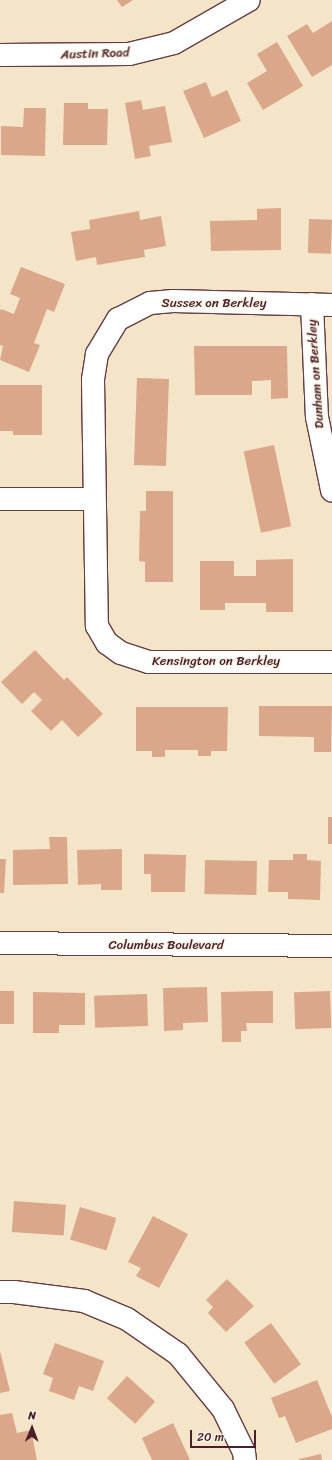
<!DOCTYPE html>
<style>
body{margin:0}
#map{position:relative;width:332px;height:1460px;overflow:hidden;background:#f4e4c8;font-family:Sriracha,sans-serif}
div>[style]{position:absolute}
.building>*{inset:0;background:#dba78a;transform-origin:0 0}
.roads{filter:drop-shadow(1px 0 #643d43) drop-shadow(-1px 0 #643d43) drop-shadow(0 1px #643d43) drop-shadow(0 -1px #643d43)}
.street>*{height:22px;margin:-11px;padding:0 11px;transform-origin:11px;border-radius:11px;background:#fff}
span{translate:-50% -50%;white-space:nowrap;text-align:center;line-height:1.15;-webkit-text-stroke:3px #fcf5e5;paint-order:stroke}
.street-label{font-size:13px;color:#4a1f2b}
.north{position:absolute;left:12px;top:1408px;width:40px;height:40px;-webkit-text-stroke:3px #fcf5e5;paint-order:stroke;rotate:1deg;font-size:11px;font-weight:700;line-height:16px;text-align:center;color:#4a1f2b}
.north::after{content:'';display:block;margin:auto;width:14px;height:18px;background:#4a1f2b;clip-path:polygon(50% 0,100% 100%,50% 72%,0 100%)}
.scale{position:absolute;left:190px;top:1430px;width:66px;height:18px;box-sizing:border-box;border:2px solid #4a1f2b;border-top:0;padding-left:5px;font-size:12px;line-height:14px;white-space:nowrap;color:#4a1f2b;-webkit-text-stroke:3px #fcf5e5;paint-order:stroke}
</style>
<div id="map">
<div class="building">
<i style="clip-path:polygon(117px 0,133px 0,122px 7px)"></i>
<i style="clip-path:polygon(332px 21px,332px 65px,312px 77px,287px 36px,307px 24px,313px 33px)"></i>
<i style="clip-path:polygon(277px 42px,303px 86px,263px 110px,247px 83px,267px 71px,257px 54px)"></i>
<i style="clip-path:polygon(206px 82px,212px 97px,227px 90px,241px 121px,204px 138px,183px 91px)"></i>
<i style="clip-path:polygon(141px 100px,143px 110px,165px 106px,172px 142px,149px 146px,151px 156px,135px 159px,125px 103px)"></i>
<i style="clip-path:polygon(64px 103px,88px 103px,88px 109px,108px 109px,107px 145px,63px 145px)"></i>
<i style="clip-path:polygon(24px 108px,46px 108px,45px 156px,1px 155px,1px 126px,23px 127px)"></i>
<i style="clip-path:polygon(281px 208px,281px 250px,211px 251px,210px 221px,257px 220px,257px 209px)"></i>
<i style="clip-path:polygon(139px 211px,140px 220px,161px 216px,166px 246px,144px 250px,145px 257px,97px 265px,96px 257px,76px 261px,71px 232px,90px 229px,89px 220px)"></i>
<i style="left:309px;top:219px;width:23px;height:34px;rotate:2deg"></i>
<i style="clip-path:polygon(21px 267px,65px 284px,54px 312px,47px 309px,34px 343px,40px 345px,29px 372px,0 360px,3px 346px,0 345px,0 311px,1px 309px,14px 314px,20px 298px,10px 294px)"></i>
<i style="clip-path:polygon(194px 346px,287px 346px,288px 398px,271px 399px,271px 380px,252px 381px,252px 395px,195px 395px)"></i>
<i style="left:137px;top:378px;width:32px;height:87px;rotate:2deg"></i>
<i style="clip-path:polygon(0 385px,42px 385px,42px 435px,13px 435px,13px 431px,0 431px)"></i>
<i style="left:274px;top:445px;width:83px;height:31px;rotate:78deg"></i>
<i style="clip-path:polygon(146px 491px,173px 491px,173px 582px,145px 582px,145px 562px,139px 561px,140px 511px,146px 511px)"></i>
<i style="clip-path:polygon(293px 559px,293px 612px,266px 612px,266px 603px,225px 603px,225px 610px,200px 610px,200px 561px,234px 561px,234px 576px,256px 576px,256px 560px)"></i>
<i style="clip-path:polygon(35px 650px,64px 680px,67px 677px,103px 714px,78px 737px,62px 720px,51px 731px,31px 711px,42px 700px,34px 692px,22px 704px,1px 682px)"></i>
<i style="clip-path:polygon(259px 706px,332px 706px,331px 752px,314px 752px,314px 737px,259px 736px)"></i>
<i style="clip-path:polygon(136px 707px,228px 707px,227px 751px,211px 751px,211px 756px,198px 756px,198px 750px,165px 750px,165px 757px,152px 757px,152px 751px,136px 751px)"></i>
<i style="left:328px;top:817px;width:4px;height:27px"></i>
<i style="clip-path:polygon(49px 837px,67px 837px,68px 884px,13px 885px,13px 850px,50px 849px)"></i>
<i style="clip-path:polygon(122px 849px,122px 890px,101px 890px,101px 884px,78px 885px,77px 850px)"></i>
<i style="clip-path:polygon(144px 854px,186px 855px,185px 892px,151px 892px,151px 874px,144px 874px)"></i>
<i style="clip-path:polygon(293px 854px,307px 854px,307px 860px,321px 861px,320px 900px,288px 899px,288px 892px,268px 892px,269px 860px,293px 860px)"></i>
<i style="clip-path:polygon(0 859px,6px 859px,4px 893px,0 893px)"></i>
<i style="left:205px;top:860px;width:52px;height:34px;rotate:1deg"></i>
<i style="clip-path:polygon(207px 987px,208px 1022px,183px 1023px,183px 1030px,164px 1031px,163px 988px)"></i>
<i style="left:14px;top:991px;width:33px;height:14px;rotate:90deg"></i>
<i style="clip-path:polygon(273px 991px,273px 1023px,246px 1023px,247px 1031px,241px 1031px,241px 1042px,222px 1042px,221px 992px)"></i>
<i style="left:330px;top:991px;width:37px;height:36px;rotate:88deg"></i>
<i style="clip-path:polygon(33px 992px,85px 993px,85px 1025px,59px 1025px,59px 1033px,33px 1033px)"></i>
<i style="left:147px;top:994px;width:32px;height:53px;rotate:88deg"></i>
<i style="left:14px;top:1201px;width:52px;height:31px;rotate:4deg"></i>
<i style="left:80px;top:1207px;width:38px;height:34px;rotate:17deg"></i>
<i style="clip-path:polygon(153px 1216px,188px 1234px,159px 1288px,136px 1276px,141px 1268px,128px 1262px)"></i>
<i style="clip-path:polygon(227px 1279px,254px 1306px,226px 1332px,208px 1313px,213px 1307px,206px 1300px)"></i>
<i style="left:271px;top:1323px;width:51px;height:33px;rotate:54deg"></i>
<i style="clip-path:polygon(55px 1343px,104px 1361px,93px 1391px,79px 1386px,74px 1400px,49px 1391px,53px 1378px,43px 1374px)"></i>
<i style="clip-path:polygon(0 1351px,10px 1391px,0 1393px)"></i>
<i style="left:127px;top:1376px;width:38px;height:30px;rotate:42deg"></i>
<i style="clip-path:polygon(317px 1380px,332px 1417px,332px 1429px,296px 1443px,285px 1416px,279px 1418px,271px 1398px)"></i>
<i style="clip-path:polygon(12px 1413px,17px 1433px,31px 1430px,37px 1460px,0 1460px,0 1415px)"></i>
<i style="clip-path:polygon(173px 1423px,190px 1460px,152px 1460px,142px 1438px)"></i>
<i style="clip-path:polygon(321px 1454px,322px 1460px,299px 1460px,299px 1459px)"></i>
</div>
<div class="roads">
<div class="street">
<i style="left:0;top:55px;width:129px;rotate:-0.4deg"></i>
<i style="left:129px;top:54px;width:46px;rotate:-13.7deg"></i>
<i style="left:174px;top:43px;width:86px;rotate:-29.8deg"></i>
<i style="left:312px;top:304px;width:113px;rotate:87.5deg"></i>
<i style="left:317px;top:417px;width:75px;rotate:78.4deg"></i>
<i style="left:332px;top:305px;width:159px;rotate:-178.6deg"></i>
<i style="left:173px;top:301px;width:23px;rotate:175deg"></i>
<i style="left:150px;top:303px;width:36px;rotate:153deg"></i>
<i style="left:118px;top:319px;width:41px;rotate:121deg"></i>
<i style="left:97px;top:354px;width:26px;rotate:99deg"></i>
<i style="left:93px;top:380px;width:246px;rotate:89.1deg"></i>
<i style="left:97px;top:626px;width:20px;rotate:60deg"></i>
<i style="left:107px;top:643px;width:17px;rotate:36deg"></i>
<i style="left:121px;top:653px;width:29px;rotate:18deg"></i>
<i style="left:149px;top:662px;width:183px"></i>
<i style="left:0;top:499px;width:94px"></i>
<i style="left:0;top:943px;width:332px;rotate:0.5deg"></i>
<i style="left:0;top:1292px;width:14px"></i>
<i style="left:14px;top:1292px;width:71px;rotate:7.3deg"></i>
<i style="left:84px;top:1301px;width:47px;rotate:22.7deg"></i>
<i style="left:127px;top:1319px;width:62px;rotate:34.5deg"></i>
<i style="left:178px;top:1354px;width:71px;rotate:50.7deg"></i>
<i style="left:223px;top:1409px;width:48px;rotate:64deg"></i>
<i style="left:244px;top:1452px;width:8px;rotate:83deg"></i>
</div>
</div>
<div class="street-label">
<span style="left:95px;top:54px;rotate:-2deg">Austin Road</span>
<span style="left:214px;top:303px">Sussex on Berkley</span>
<span style="left:316px;top:374px;rotate:-94deg">Dunham on Berkley</span>
<span style="left:216px;top:661px">Kensington on Berkley</span>
<span style="left:166px;top:945px">Columbus Boulevard</span>
</div>
<div class="north">N</div>
<div class="scale">20 m</div>
</div>
